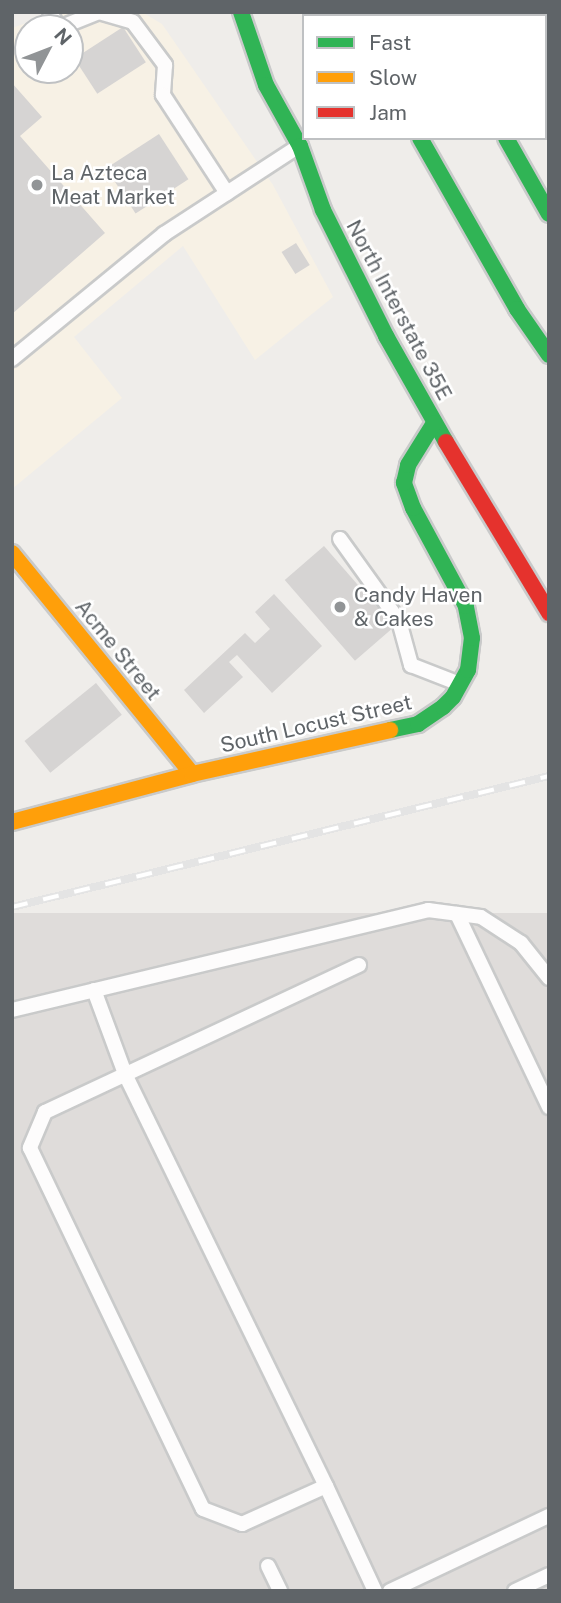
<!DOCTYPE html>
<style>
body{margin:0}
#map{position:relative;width:561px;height:1603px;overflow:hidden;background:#efedea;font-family:"Public Sans",sans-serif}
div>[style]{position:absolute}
.commercial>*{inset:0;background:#f7f1e5}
.industrial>*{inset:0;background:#dfdcda;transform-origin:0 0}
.building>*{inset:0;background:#d6d4d3;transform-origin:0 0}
.roads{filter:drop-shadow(2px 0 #c9caca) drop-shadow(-2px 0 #c9caca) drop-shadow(0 2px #c9caca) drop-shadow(0 -2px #c9caca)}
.lane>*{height:14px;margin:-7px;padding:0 7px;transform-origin:7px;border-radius:7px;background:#fdfcfc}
.fast>*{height:16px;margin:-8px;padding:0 8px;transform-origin:8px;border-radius:8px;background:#30b455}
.slow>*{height:16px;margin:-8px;padding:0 8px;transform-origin:8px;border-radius:8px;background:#ff9f0a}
.jam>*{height:16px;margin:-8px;padding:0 8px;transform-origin:8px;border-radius:8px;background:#e5322d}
.rail>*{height:8px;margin-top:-4px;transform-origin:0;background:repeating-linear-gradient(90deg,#fff 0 16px,#e4e4e4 0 32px);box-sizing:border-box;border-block:2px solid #e4e4e4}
.dots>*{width:19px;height:19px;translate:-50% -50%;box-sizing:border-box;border:4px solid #fff;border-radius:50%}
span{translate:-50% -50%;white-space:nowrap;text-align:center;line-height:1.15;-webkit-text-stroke:5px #fff;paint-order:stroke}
.poi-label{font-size:21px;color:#5f6468}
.left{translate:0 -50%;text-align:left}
.street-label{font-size:21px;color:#5f6468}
.frame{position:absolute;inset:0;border:14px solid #5f6468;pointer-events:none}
.legend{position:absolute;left:302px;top:14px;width:245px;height:126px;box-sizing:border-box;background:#fff;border:2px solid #bfc1c3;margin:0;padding:9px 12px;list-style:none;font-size:21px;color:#5f6468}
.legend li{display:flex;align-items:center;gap:14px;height:35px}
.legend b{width:35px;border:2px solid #bfc1c3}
.north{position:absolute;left:14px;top:14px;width:70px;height:70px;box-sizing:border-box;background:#fff;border:2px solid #bfc1c3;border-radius:50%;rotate:48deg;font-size:19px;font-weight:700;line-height:28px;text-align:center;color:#5f6468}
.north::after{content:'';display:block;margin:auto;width:24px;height:32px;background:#919496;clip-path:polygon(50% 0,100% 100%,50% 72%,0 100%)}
</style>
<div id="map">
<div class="commercial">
<i style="clip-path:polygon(evenodd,58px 12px,142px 12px,162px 24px,273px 185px,333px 297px,255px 360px,183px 246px,74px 337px,122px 398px,12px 489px,12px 28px,58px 12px,28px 28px,70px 28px,70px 70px,28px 70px,28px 28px)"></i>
</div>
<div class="industrial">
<i style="left:549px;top:913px;width:678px;height:545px;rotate:90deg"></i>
</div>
<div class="building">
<i style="left:123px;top:27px;width:42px;height:58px;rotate:57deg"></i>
<i style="clip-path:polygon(12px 83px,42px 117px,20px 136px,105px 233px,12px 314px)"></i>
<i style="left:159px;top:134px;width:54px;height:63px;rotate:57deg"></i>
<i style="left:296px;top:243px;width:26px;height:17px;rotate:58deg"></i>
<i style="left:324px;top:546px;width:107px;height:52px;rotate:49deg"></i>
<i style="clip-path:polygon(274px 594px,322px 646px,272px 693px,237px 655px,229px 662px,243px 677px,204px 713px,184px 690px,245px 633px,255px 643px,270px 629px,255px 612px)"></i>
<i style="left:96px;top:683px;width:41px;height:92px;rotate:51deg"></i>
</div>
<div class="roads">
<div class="lane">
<i style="left:50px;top:12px;width:18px;rotate:63deg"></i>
<i style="left:59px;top:28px;width:43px;rotate:-21.8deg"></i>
<i style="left:99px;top:12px;width:35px;rotate:16deg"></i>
<i style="left:133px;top:22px;width:54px;rotate:53.3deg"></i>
<i style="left:165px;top:65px;width:30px;rotate:94deg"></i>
<i style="left:163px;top:95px;width:117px;rotate:56.9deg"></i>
<i style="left:12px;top:359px;width:197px;rotate:-39.4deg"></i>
<i style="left:164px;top:234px;width:161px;rotate:-33.1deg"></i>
<i style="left:340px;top:539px;width:101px;rotate:54.3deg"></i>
<i style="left:399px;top:621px;width:46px;rotate:74.7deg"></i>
<i style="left:411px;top:665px;width:53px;rotate:21.2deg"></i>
<i style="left:457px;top:914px;width:214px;rotate:64.5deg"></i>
<i style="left:359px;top:965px;width:347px;rotate:154.9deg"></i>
<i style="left:45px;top:1112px;width:39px;rotate:113deg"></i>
<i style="left:30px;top:1148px;width:400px;rotate:64.4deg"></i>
<i style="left:203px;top:1509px;width:42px;rotate:21deg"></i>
<i style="left:242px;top:1524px;width:92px;rotate:-24.3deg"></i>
<i style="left:326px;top:1486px;width:116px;rotate:65deg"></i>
<i style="left:94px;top:990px;width:90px;rotate:69.7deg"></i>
<i style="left:125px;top:1074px;width:458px;rotate:64deg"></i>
<i style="left:12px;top:1010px;width:428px;rotate:-13.5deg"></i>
<i style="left:428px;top:910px;width:53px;rotate:7.5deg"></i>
<i style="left:481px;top:917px;width:48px;rotate:33deg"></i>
<i style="left:521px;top:943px;width:45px;rotate:51.3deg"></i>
<i style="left:268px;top:1566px;width:28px;rotate:64deg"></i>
<i style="left:390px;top:1591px;width:176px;rotate:-25.3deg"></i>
<i style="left:515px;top:1591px;width:38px;rotate:-25deg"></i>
</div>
<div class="fast">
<i style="left:241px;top:12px;width:77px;rotate:71.1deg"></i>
<i style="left:266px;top:85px;width:70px;rotate:60.9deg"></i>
<i style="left:300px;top:146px;width:68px;rotate:70.2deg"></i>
<i style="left:323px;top:210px;width:141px;rotate:63.4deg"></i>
<i style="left:386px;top:336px;width:122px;rotate:60.5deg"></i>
<i style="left:441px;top:12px;width:4px;rotate:63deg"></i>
<i style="left:548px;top:12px;width:1px;rotate:45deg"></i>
<i style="left:420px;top:138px;width:197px;rotate:60.4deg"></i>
<i style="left:517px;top:309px;width:56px;rotate:55.2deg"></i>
<i style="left:506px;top:138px;width:87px;rotate:60.5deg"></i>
<i style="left:390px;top:730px;width:29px;rotate:-12deg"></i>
<i style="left:418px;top:724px;width:30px;rotate:-34deg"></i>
<i style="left:443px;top:707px;width:14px;rotate:-45deg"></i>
<i style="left:453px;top:697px;width:31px;rotate:-61deg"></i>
<i style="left:468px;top:670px;width:32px;rotate:-83deg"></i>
<i style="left:472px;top:638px;width:33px;rotate:-101deg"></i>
<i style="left:466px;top:606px;width:111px;rotate:-118.4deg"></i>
<i style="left:413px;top:508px;width:27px;rotate:-110deg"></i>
<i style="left:404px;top:483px;width:18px;rotate:-77deg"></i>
<i style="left:408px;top:465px;width:49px;rotate:-58.2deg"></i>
</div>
<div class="slow">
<i style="left:12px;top:553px;width:285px;rotate:50.8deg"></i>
<i style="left:12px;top:822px;width:186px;rotate:-14.9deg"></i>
<i style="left:192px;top:774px;width:203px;rotate:-12.5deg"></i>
</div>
<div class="jam">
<i style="left:355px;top:12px;width:4px;rotate:63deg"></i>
<i style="left:446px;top:442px;width:200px;rotate:58.9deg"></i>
</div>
</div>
<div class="rail">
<i style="left:12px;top:907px;width:553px;rotate:-13.71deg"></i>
</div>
<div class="dots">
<i style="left:37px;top:185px;background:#919496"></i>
<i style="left:340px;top:607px;background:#919496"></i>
</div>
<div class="poi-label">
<span class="left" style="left:51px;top:185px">La Azteca<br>Meat Market</span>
<span class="left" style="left:354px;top:607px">Candy Haven<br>&amp; Cakes</span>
</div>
<div class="street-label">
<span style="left:399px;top:310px;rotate:62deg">North Interstate 35E</span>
<span style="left:118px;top:650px;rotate:51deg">Acme Street</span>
<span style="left:316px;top:724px;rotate:-13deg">South Locust Street</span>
</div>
<div class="frame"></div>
<ul class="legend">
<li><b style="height:9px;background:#30b455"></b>Fast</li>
<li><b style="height:9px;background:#ff9f0a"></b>Slow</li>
<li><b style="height:9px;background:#e5322d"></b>Jam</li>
</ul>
<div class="north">N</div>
</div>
